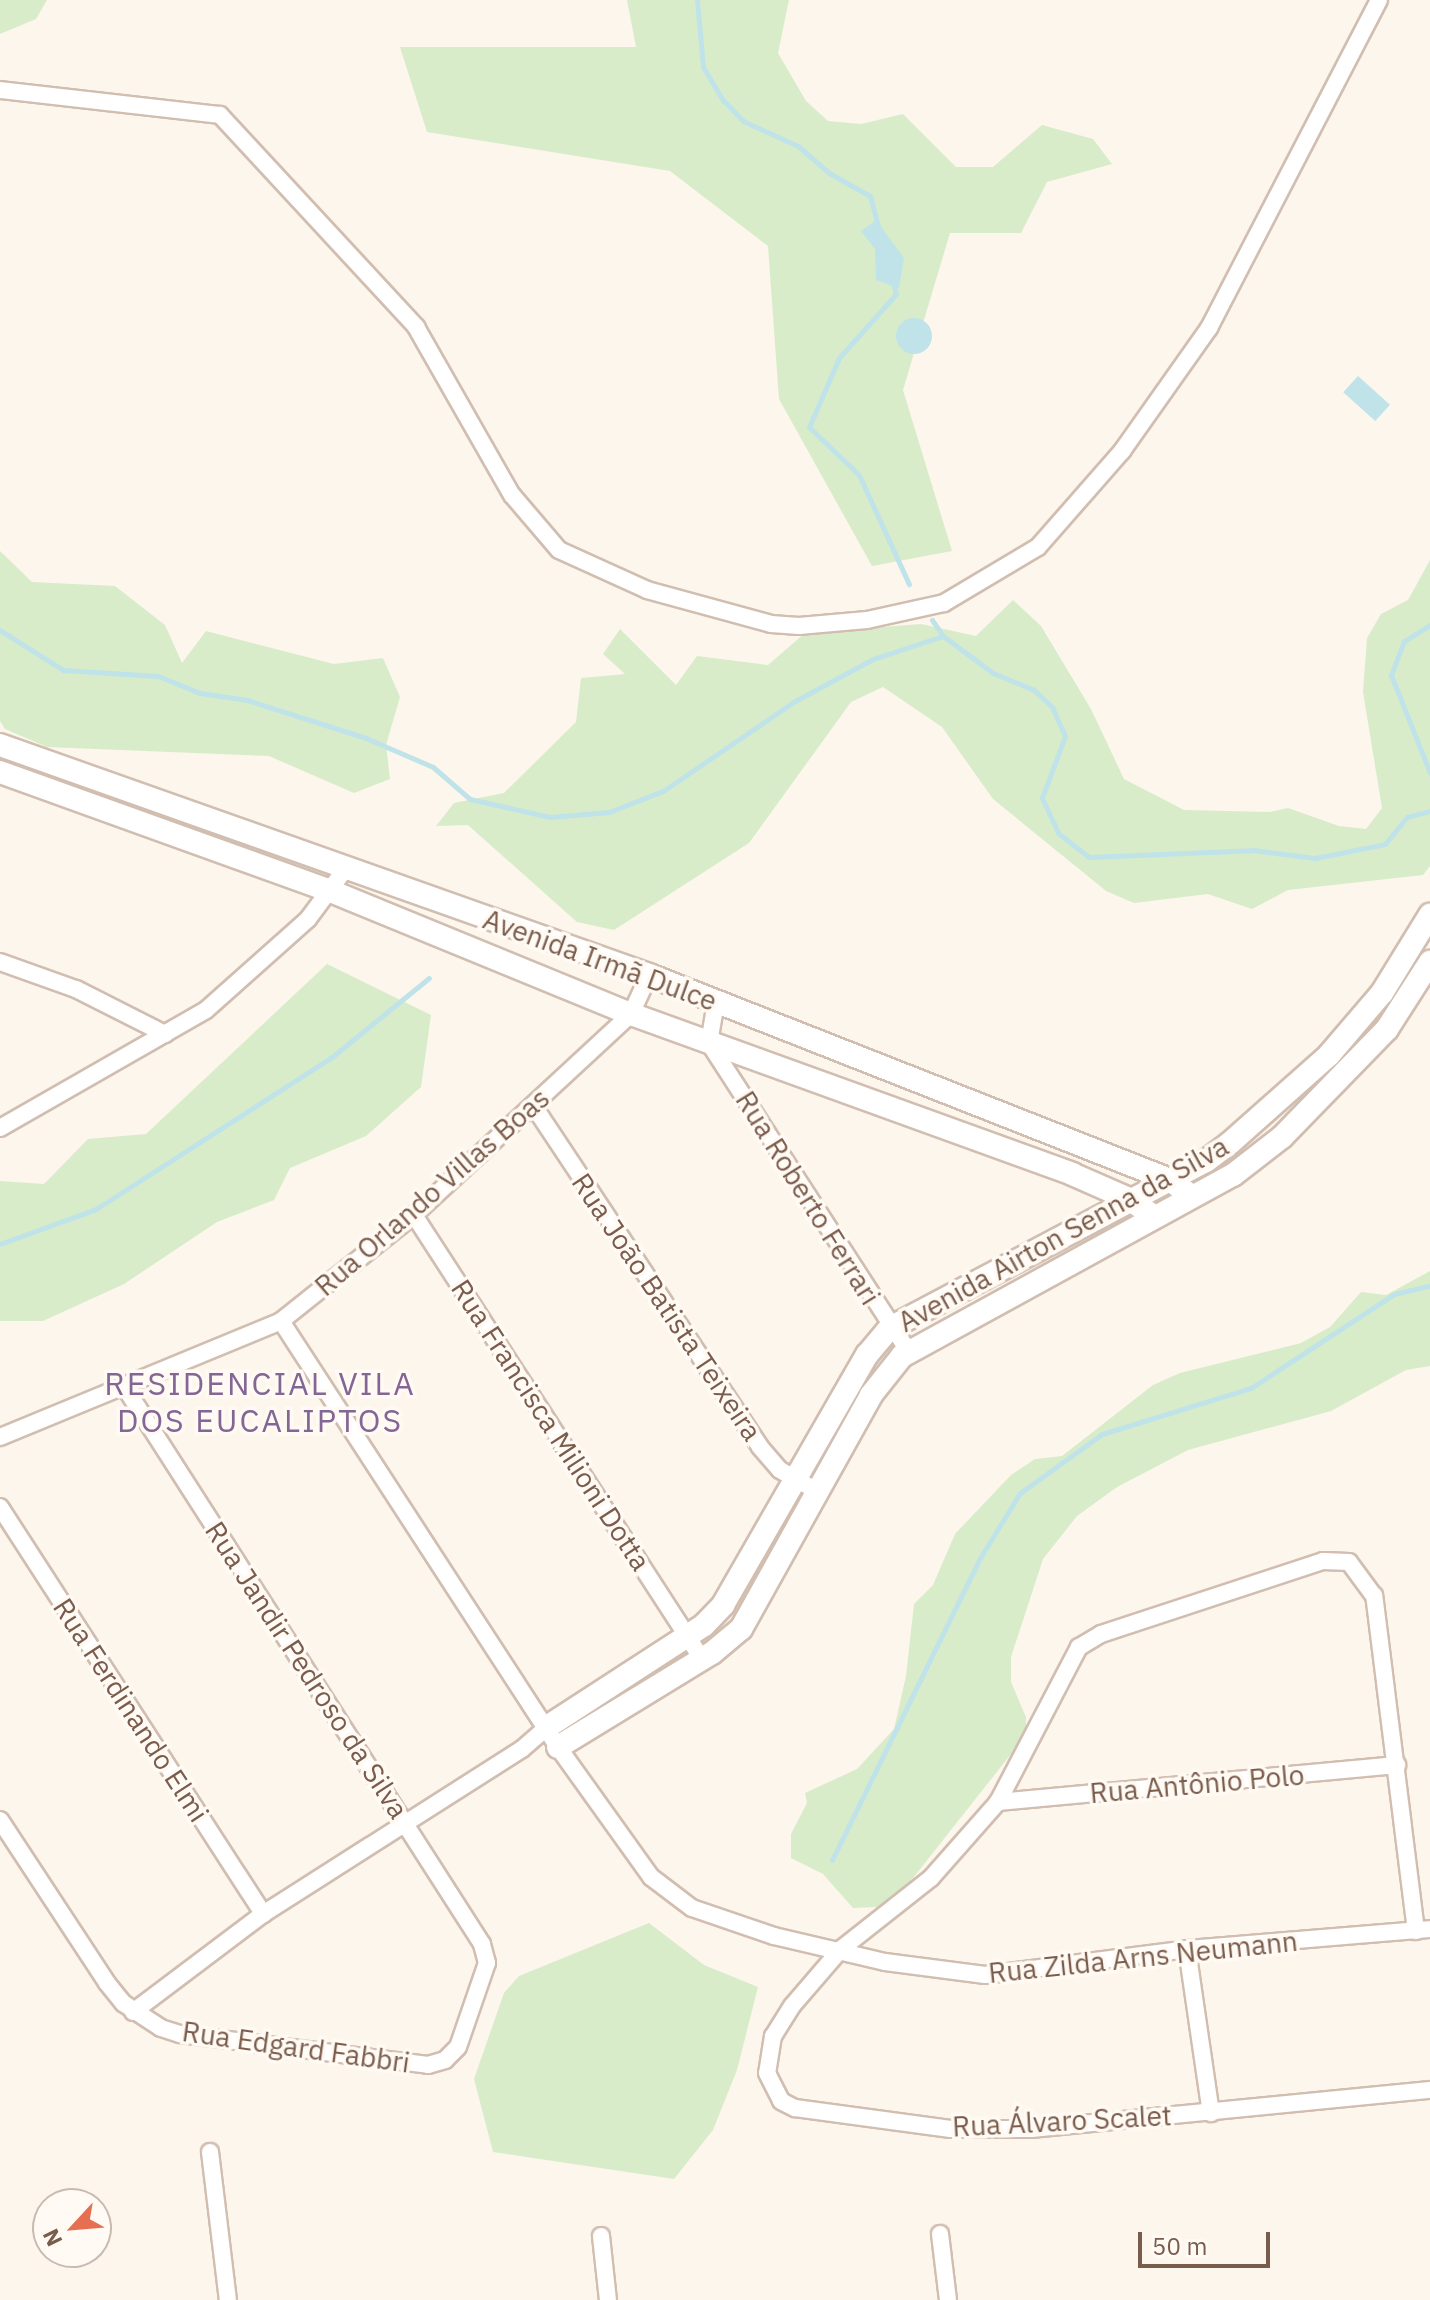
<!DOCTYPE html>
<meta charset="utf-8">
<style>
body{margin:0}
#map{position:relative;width:1430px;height:2300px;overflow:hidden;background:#fdf6ec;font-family:"IBM Plex Sans",sans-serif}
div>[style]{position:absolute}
.green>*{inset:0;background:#d8ecc9}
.water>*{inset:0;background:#bfe3e8;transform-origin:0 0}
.round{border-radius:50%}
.stream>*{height:5px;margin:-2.5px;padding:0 2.5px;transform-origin:2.5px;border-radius:2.5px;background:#bfe3e8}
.roads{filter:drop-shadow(2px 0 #d1beb0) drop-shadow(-2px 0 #d1beb0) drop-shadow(0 2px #d1beb0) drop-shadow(0 -2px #d1beb0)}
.street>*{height:16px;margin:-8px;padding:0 8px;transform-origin:8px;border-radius:8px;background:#fff}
.secondary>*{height:22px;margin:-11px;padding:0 11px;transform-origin:11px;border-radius:11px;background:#fff}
span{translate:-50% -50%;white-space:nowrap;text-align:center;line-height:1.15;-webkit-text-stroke:7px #fffaf3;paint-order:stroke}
.street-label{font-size:28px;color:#7a5c4d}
.quarter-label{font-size:32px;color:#846695;letter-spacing:2px}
.north{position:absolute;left:32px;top:2188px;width:80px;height:80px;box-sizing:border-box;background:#fffaf3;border:2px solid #cabbb1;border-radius:50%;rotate:244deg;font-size:22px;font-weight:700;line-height:32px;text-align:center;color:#7a5c4d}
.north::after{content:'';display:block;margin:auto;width:28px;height:36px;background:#e76f51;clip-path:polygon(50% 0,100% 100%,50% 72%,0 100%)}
.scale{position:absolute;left:1138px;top:2232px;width:132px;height:36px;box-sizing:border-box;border:4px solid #7a5c4d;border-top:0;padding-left:10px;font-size:24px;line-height:28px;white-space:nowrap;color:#7a5c4d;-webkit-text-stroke:6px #fffaf3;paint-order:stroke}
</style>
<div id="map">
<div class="green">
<i style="clip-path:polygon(0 0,47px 0,36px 19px,0 34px)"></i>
<i style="clip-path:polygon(627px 0,789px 0,778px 53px,806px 101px,828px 121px,861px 124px,903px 114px,956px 167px,993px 167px,1042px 125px,1093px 139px,1112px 164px,1047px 182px,1021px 233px,950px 233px,903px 390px,952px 551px,872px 566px,779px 399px,768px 246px,670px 171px,427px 132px,400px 47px,636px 47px)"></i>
<i style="clip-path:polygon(0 551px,32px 582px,115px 586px,165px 625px,182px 663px,206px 631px,334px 664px,383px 658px,400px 697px,386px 745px,390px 779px,354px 793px,269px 756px,47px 747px,5px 729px,0 721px)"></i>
<i style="clip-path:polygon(1430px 560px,1430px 866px,1423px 875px,1288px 890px,1252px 909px,1208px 894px,1134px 903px,1106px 891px,993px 799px,942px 727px,883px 687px,851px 702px,749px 843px,614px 930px,577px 922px,468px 825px,436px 826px,454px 803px,504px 793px,576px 722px,581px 678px,625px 674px,603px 654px,620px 629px,676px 685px,697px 656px,768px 665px,805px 633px,921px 624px,976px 636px,1013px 600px,1041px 626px,1091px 709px,1124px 779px,1184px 810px,1270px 812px,1288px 808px,1339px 826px,1366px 829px,1382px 808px,1363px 692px,1367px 638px,1381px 614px,1408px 600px)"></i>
<i style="clip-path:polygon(327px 964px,431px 1015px,421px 1087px,366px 1136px,290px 1168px,274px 1200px,217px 1222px,124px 1284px,43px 1321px,0 1321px,0 1181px,44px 1184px,88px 1139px,146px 1134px)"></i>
<i style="clip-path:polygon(1430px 1271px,1430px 1366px,1406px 1370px,1331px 1411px,1188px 1450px,1117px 1487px,1077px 1516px,1043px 1559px,1011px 1657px,1011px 1682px,1026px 1717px,1026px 1735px,898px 1897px,877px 1907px,853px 1908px,823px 1874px,791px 1858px,791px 1834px,807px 1803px,805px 1793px,857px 1769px,894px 1729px,906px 1676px,914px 1604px,933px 1585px,955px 1534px,1011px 1475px,1035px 1459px,1062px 1456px,1153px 1385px,1180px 1373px,1301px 1343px,1330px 1327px,1361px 1292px,1386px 1295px)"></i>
<i style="clip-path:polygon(649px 1923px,704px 1965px,758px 1987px,737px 2070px,713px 2130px,674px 2179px,493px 2152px,474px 2079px,504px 1993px,519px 1976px)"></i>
</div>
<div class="water">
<i style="clip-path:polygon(876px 220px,904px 258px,899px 288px,876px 280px,875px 249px,861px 231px)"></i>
<i class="round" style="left:896px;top:318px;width:36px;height:36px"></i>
<i style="left:1358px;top:376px;width:43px;height:22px;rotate:42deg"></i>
</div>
<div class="stream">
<i style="left:697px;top:0;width:67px;rotate:84.9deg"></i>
<i style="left:703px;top:67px;width:39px;rotate:59deg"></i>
<i style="left:723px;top:100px;width:29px;rotate:46deg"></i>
<i style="left:743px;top:121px;width:60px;rotate:24.4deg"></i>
<i style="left:798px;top:146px;width:41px;rotate:41.1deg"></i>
<i style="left:829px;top:173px;width:47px;rotate:29.3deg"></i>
<i style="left:870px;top:196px;width:31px;rotate:75deg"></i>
<i style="left:893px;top:282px;width:12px;rotate:76deg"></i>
<i style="left:896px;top:294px;width:86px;rotate:131.7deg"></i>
<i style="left:839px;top:358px;width:75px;rotate:113.5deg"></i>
<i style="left:809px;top:427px;width:69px;rotate:43.8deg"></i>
<i style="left:859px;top:475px;width:120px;rotate:65.4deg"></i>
<i style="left:932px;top:620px;width:19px;rotate:55deg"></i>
<i style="left:943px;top:636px;width:62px;rotate:36.5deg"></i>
<i style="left:993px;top:673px;width:44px;rotate:22.5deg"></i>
<i style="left:1034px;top:690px;width:25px;rotate:43deg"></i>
<i style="left:1052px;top:707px;width:32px;rotate:66deg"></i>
<i style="left:1065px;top:736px;width:66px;rotate:110.4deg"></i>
<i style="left:1042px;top:798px;width:38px;rotate:65deg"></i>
<i style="left:1058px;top:833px;width:39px;rotate:38deg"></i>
<i style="left:1089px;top:857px;width:164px;rotate:-2.4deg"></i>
<i style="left:1253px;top:850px;width:63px;rotate:7.4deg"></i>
<i style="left:1315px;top:858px;width:71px;rotate:-11.3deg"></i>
<i style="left:1385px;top:844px;width:35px;rotate:-51deg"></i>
<i style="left:1407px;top:817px;width:24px;rotate:-15deg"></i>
<i style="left:1430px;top:625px;width:31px;rotate:148deg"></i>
<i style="left:1404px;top:641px;width:36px;rotate:111deg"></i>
<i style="left:1391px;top:675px;width:105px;rotate:68.3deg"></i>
<i style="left:0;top:630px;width:75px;rotate:32.4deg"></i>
<i style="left:63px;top:670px;width:95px;rotate:3.6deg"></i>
<i style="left:158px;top:676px;width:45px;rotate:22deg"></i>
<i style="left:200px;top:693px;width:48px;rotate:8.5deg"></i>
<i style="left:247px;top:700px;width:125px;rotate:17.7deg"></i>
<i style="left:366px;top:738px;width:73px;rotate:23.4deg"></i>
<i style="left:433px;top:767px;width:49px;rotate:40.9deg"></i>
<i style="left:470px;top:799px;width:82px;rotate:12.7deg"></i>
<i style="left:550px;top:817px;width:59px;rotate:-4.8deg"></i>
<i style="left:609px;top:812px;width:58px;rotate:-21.3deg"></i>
<i style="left:663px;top:791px;width:160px;rotate:-34.3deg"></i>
<i style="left:795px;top:701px;width:89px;rotate:-28.3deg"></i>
<i style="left:873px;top:659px;width:74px;rotate:-18.2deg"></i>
<i style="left:0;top:1244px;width:102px;rotate:-20deg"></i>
<i style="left:96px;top:1209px;width:281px;rotate:-32.8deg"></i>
<i style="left:332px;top:1057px;width:125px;rotate:-39.2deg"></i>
<i style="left:832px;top:1860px;width:336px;rotate:-63.9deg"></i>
<i style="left:980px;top:1558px;width:76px;rotate:-58.4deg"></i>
<i style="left:1020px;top:1493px;width:101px;rotate:-35.7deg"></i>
<i style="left:1102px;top:1434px;width:156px;rotate:-17.2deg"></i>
<i style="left:1251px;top:1388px;width:171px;rotate:-33.3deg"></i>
<i style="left:1394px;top:1294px;width:37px;rotate:-13deg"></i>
</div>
<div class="roads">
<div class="street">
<i style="left:0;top:90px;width:221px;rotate:6.5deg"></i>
<i style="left:220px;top:115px;width:289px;rotate:47.2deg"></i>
<i style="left:416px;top:327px;width:193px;rotate:60.3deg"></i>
<i style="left:512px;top:495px;width:72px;rotate:49.5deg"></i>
<i style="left:559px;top:550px;width:97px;rotate:24.4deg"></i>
<i style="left:647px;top:590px;width:129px;rotate:15.3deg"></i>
<i style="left:771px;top:624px;width:28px;rotate:4deg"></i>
<i style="left:799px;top:626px;width:68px;rotate:-5deg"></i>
<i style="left:867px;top:620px;width:79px;rotate:-12.4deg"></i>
<i style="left:944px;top:603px;width:109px;rotate:-30.8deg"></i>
<i style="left:1038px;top:547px;width:128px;rotate:-48.8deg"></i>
<i style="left:1122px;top:451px;width:151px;rotate:-54.7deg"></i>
<i style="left:1209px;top:328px;width:369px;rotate:-62.6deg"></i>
<i style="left:0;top:962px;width:81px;rotate:19.6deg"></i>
<i style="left:76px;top:989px;width:100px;rotate:26.8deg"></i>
<i style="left:716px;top:1002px;width:42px;rotate:99.7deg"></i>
<i style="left:709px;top:1043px;width:367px;rotate:57.1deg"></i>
<i style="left:533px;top:1105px;width:410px;rotate:56.4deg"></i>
<i style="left:760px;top:1447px;width:30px;rotate:49deg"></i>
<i style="left:780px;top:1470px;width:43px;rotate:29.6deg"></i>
<i style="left:0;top:1128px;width:237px;rotate:-29.8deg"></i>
<i style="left:206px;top:1010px;width:137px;rotate:-41.7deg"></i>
<i style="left:308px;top:919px;width:64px;rotate:-53.3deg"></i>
<i style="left:414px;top:1215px;width:529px;rotate:57.03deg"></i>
<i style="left:281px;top:1321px;width:508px;rotate:56.97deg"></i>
<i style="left:558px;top:1747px;width:160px;rotate:54.4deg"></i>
<i style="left:651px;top:1877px;width:51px;rotate:37.1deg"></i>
<i style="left:692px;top:1908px;width:87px;rotate:18.9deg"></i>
<i style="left:774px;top:1936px;width:114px;rotate:13.2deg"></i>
<i style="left:885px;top:1962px;width:101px;rotate:7.4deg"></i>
<i style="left:985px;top:1975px;width:204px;rotate:-7.3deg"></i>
<i style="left:1187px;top:1949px;width:244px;rotate:-4.7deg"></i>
<i style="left:0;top:1437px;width:304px;rotate:-22.4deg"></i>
<i style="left:281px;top:1321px;width:170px;rotate:-38.6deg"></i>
<i style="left:414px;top:1215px;width:296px;rotate:-42.8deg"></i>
<i style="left:631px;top:1014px;width:43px;rotate:-65.2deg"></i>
<i style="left:0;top:1507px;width:485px;rotate:57.1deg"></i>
<i style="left:998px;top:1802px;width:401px;rotate:-5.3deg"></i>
<i style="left:0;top:1820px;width:195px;rotate:56.7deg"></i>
<i style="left:107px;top:1983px;width:26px;rotate:51deg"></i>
<i style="left:123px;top:2003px;width:45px;rotate:33.3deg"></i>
<i style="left:161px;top:2028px;width:20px;rotate:18deg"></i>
<i style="left:180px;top:2034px;width:250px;rotate:7.1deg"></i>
<i style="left:428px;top:2065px;width:18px;rotate:-16deg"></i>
<i style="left:445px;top:2060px;width:18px;rotate:-45deg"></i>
<i style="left:458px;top:2047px;width:89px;rotate:-71deg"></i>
<i style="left:487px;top:1963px;width:20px;rotate:-105deg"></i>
<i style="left:482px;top:1944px;width:663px;rotate:-122.68deg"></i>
<i style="left:1416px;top:1931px;width:338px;rotate:-97.1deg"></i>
<i style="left:1374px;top:1596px;width:42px;rotate:-126.3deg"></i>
<i style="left:1349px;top:1562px;width:26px;rotate:-178deg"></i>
<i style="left:1323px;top:1561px;width:234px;rotate:161.8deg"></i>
<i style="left:1101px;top:1634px;width:26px;rotate:149deg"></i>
<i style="left:1079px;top:1647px;width:175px;rotate:117.6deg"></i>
<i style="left:998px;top:1802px;width:101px;rotate:131.4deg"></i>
<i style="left:931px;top:1878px;width:115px;rotate:141.7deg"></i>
<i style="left:841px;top:1949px;width:75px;rotate:130.7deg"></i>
<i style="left:792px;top:2006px;width:36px;rotate:122deg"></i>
<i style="left:773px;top:2036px;width:37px;rotate:99deg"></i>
<i style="left:767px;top:2073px;width:31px;rotate:63deg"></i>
<i style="left:781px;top:2101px;width:16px;rotate:27deg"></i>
<i style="left:795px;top:2108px;width:157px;rotate:7.7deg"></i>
<i style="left:951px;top:2129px;width:80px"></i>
<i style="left:1031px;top:2129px;width:401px;rotate:-5.6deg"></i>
<i style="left:1187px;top:1949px;width:166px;rotate:81.7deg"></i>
<i style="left:133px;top:2012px;width:163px;rotate:-37deg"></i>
<i style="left:263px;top:1914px;width:307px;rotate:-32.5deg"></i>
<i style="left:522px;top:1749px;width:33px;rotate:-41deg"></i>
<i style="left:210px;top:2152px;width:149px;rotate:83.1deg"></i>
<i style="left:940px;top:2234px;width:66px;rotate:83.1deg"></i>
<i style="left:601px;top:2236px;width:64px;rotate:83.8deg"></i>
</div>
<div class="secondary">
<i style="left:0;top:745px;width:689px;rotate:19.51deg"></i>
<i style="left:649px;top:975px;width:560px;rotate:21.48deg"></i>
<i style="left:1170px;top:1180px;width:26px;rotate:37deg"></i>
<i style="left:0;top:772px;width:354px;rotate:19.8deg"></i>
<i style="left:333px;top:892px;width:322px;rotate:22.3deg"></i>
<i style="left:631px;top:1014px;width:469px;rotate:19.9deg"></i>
<i style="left:1072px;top:1174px;width:62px;rotate:23.7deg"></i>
<i style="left:1129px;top:1199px;width:29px;rotate:35deg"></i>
<i style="left:547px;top:1727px;width:187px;rotate:-33deg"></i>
<i style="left:704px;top:1625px;width:28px;rotate:-46deg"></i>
<i style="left:723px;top:1605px;width:289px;rotate:-60.1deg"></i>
<i style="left:867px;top:1355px;width:35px;rotate:-50deg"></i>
<i style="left:890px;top:1328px;width:357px;rotate:-27.9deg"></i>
<i style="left:1206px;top:1161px;width:30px;rotate:-37deg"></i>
<i style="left:1230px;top:1143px;width:132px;rotate:-41.6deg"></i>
<i style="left:1329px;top:1055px;width:82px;rotate:-49.5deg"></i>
<i style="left:1382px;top:993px;width:92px;rotate:-58.4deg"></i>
<i style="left:558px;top:1747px;width:180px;rotate:-31.4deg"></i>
<i style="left:712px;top:1653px;width:38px;rotate:-40deg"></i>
<i style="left:741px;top:1629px;width:268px;rotate:-60.9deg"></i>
<i style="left:871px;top:1395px;width:50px;rotate:-51.5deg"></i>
<i style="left:902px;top:1356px;width:377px;rotate:-28.7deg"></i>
<i style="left:1233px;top:1175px;width:62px;rotate:-37.8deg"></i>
<i style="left:1282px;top:1137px;width:151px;rotate:-45.8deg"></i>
<i style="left:1387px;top:1029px;width:80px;rotate:-57.3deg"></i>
</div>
</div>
<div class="street-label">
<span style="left:600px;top:960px;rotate:20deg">Avenida Irmã Dulce</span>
<span style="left:432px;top:1192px;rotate:-41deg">Rua Orlando Villas Boas</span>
<span style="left:808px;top:1198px;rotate:58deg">Rua Roberto Ferrari</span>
<span style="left:1063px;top:1234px;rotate:-29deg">Avenida Airton Senna da Silva</span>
<span style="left:667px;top:1307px;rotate:56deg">Rua João Batista Teixeira</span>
<span style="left:551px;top:1425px;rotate:57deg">Rua Francisca Milioni Dotta</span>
<span style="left:307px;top:1670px;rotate:57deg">Rua Jandir Pedroso da Silva</span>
<span style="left:131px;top:1710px;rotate:57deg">Rua Ferdinando Elmi</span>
<span style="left:1197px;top:1784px;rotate:-5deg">Rua Antônio Polo</span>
<span style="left:1143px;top:1957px;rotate:-6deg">Rua Zilda Arns Neumann</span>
<span style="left:296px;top:2047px;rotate:8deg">Rua Edgard Fabbri</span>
<span style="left:1062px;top:2121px;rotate:-3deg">Rua Álvaro Scalet</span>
</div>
<div class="quarter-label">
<span style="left:260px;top:1402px">RESIDENCIAL VILA<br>DOS EUCALIPTOS</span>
</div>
<div class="north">N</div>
<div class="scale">50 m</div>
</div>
